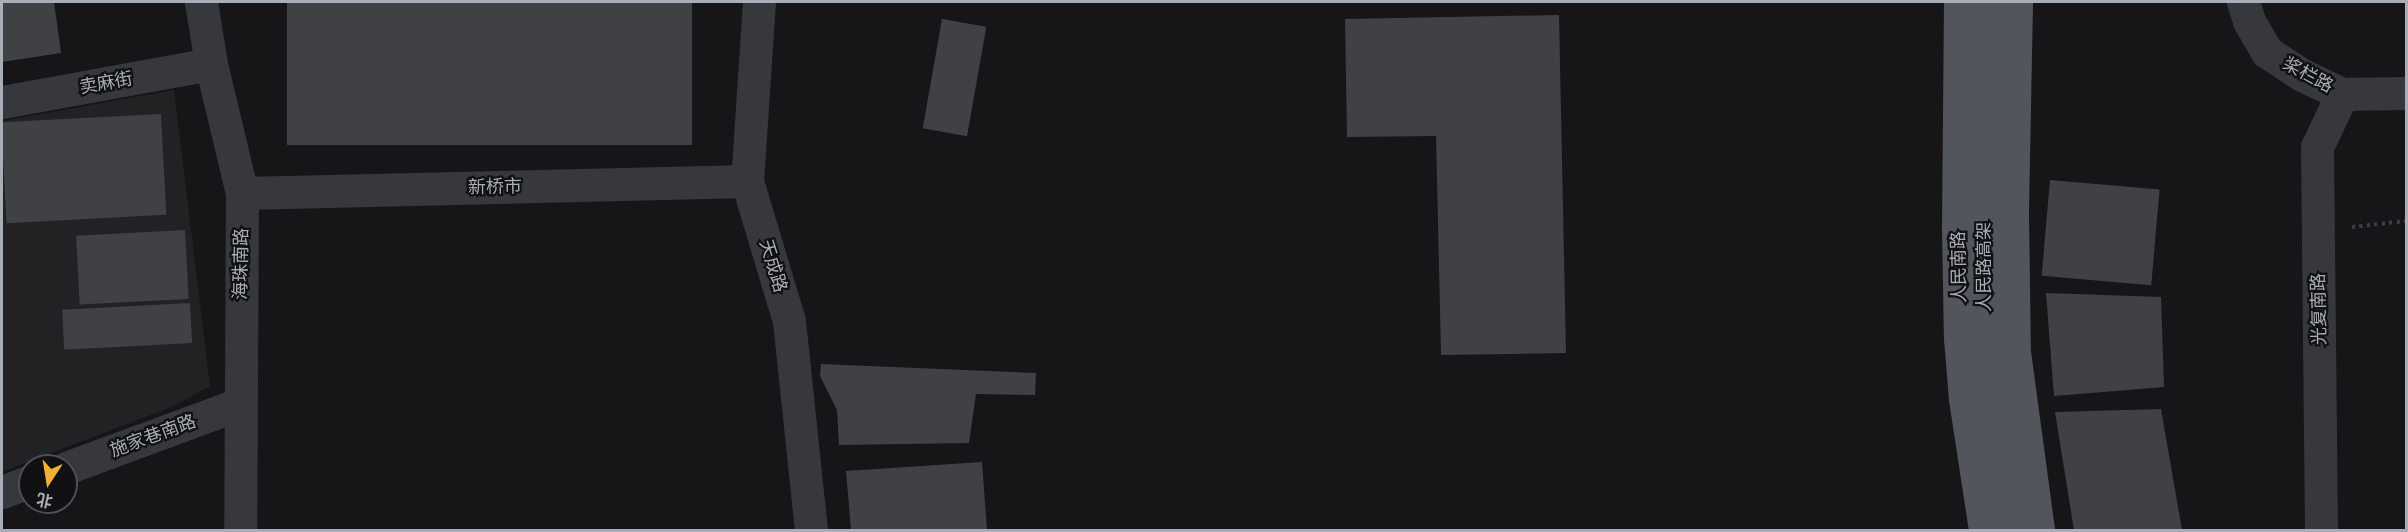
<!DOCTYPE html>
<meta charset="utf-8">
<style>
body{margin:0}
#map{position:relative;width:2408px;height:532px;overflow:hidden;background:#161618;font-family:"DejaVu Sans","Noto Sans SC",sans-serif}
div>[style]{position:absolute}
.built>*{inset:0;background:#222225}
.building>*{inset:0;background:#404145;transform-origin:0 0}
.path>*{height:4px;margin-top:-2px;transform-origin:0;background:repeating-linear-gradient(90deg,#3d3f44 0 3px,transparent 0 7.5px)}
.minor>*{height:33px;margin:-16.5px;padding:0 16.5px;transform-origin:16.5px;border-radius:16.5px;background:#37383d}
.major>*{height:33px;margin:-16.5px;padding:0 16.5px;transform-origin:16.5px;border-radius:16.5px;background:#53555c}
span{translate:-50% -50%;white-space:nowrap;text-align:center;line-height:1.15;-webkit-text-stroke:4.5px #111113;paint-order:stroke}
.street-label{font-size:18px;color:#a8adb8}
.frame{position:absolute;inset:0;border:3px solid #a8adb8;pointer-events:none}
.north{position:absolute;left:18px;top:454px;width:60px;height:60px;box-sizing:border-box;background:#111113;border:2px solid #4d4f55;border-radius:50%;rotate:192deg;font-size:16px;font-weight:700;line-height:24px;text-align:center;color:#a8adb8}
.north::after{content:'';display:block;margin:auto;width:21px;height:27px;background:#f2b134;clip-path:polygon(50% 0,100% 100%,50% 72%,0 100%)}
</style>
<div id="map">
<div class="built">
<i style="clip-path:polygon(174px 90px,210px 386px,174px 406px,2px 472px,2px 121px)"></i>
</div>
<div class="building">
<i style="clip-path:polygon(2px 2px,54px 2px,61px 53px,2px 62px)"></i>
<i style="left:287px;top:2px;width:405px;height:143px"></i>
<i style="clip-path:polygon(1559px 15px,1566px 353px,1441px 355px,1436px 136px,1347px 137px,1345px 19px)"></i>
<i style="left:942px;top:19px;width:45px;height:111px;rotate:10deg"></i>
<i style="left:161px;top:114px;width:101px;height:160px;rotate:87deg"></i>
<i style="left:2050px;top:180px;width:110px;height:96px;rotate:5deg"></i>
<i style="left:185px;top:230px;width:69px;height:109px;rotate:87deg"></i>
<i style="clip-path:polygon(2046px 293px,2161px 297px,2164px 387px,2054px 396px)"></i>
<i style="left:190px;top:303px;width:40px;height:128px;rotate:87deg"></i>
<i style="clip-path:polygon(821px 364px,1036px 373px,1035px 395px,976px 394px,969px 443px,839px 445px,837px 410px,820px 376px)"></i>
<i style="clip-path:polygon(2161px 409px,2182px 530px,2074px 530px,2055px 412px)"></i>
<i style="clip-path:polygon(982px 462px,987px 530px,851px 530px,846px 471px)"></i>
</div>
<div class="path">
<i style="left:2352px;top:227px;width:54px;rotate:-6.3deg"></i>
</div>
<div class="minor">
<i style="left:201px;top:2px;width:63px;rotate:80.8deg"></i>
<i style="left:211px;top:64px;width:133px;rotate:76.5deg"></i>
<i style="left:242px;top:193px;width:337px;rotate:90.3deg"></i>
<i style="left:759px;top:2px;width:179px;rotate:93.8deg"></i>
<i style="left:747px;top:181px;width:146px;rotate:73.3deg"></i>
<i style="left:789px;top:321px;width:210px;rotate:84deg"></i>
<i style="left:2243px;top:2px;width:20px;rotate:72deg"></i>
<i style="left:2249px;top:21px;width:36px;rotate:60deg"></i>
<i style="left:2267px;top:52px;width:42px;rotate:33.3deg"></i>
<i style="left:2302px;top:75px;width:44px;rotate:25.4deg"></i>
<i style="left:2342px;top:94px;width:64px;rotate:-0.9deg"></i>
<i style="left:2px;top:102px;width:212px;rotate:-10.3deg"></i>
<i style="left:242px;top:193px;width:505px;rotate:-1.36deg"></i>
<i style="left:66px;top:468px;width:184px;rotate:-20.3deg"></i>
<i style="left:2px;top:492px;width:30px;rotate:-21deg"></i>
<i style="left:2321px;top:530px;width:383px;rotate:-90.6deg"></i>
<i style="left:2317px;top:147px;width:59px;rotate:-64.7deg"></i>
</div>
<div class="major">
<i style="left:1960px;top:2px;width:225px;rotate:90.5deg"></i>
<i style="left:1958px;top:227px;width:111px;rotate:89deg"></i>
<i style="left:1960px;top:338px;width:61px;rotate:85.3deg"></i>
<i style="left:1965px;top:399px;width:133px;rotate:81.3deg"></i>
<i style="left:1987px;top:2px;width:321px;rotate:90.5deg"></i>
<i style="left:1984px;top:323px;width:134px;rotate:84deg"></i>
<i style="left:1998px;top:456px;width:75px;rotate:79.3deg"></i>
<i style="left:2016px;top:2px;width:212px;rotate:91.1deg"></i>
<i style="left:2012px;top:214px;width:138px;rotate:89.2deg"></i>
<i style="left:2014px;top:352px;width:180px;rotate:82.3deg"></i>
</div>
<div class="street-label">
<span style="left:2308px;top:75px;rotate:28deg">桨栏路</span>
<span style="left:106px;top:83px;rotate:-10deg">卖麻街</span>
<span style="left:495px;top:187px;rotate:-1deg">新桥市</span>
<span style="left:241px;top:264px;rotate:-89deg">海珠南路</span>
<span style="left:773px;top:266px;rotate:73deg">天成路</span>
<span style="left:1959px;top:267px;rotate:-91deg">人民南路</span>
<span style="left:1984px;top:267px;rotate:-90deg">人民路高架</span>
<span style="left:2319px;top:309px;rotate:-91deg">光复南路</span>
<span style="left:153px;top:436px;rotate:-20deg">施家巷南路</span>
</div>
<div class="frame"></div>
<div class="north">北</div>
</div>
